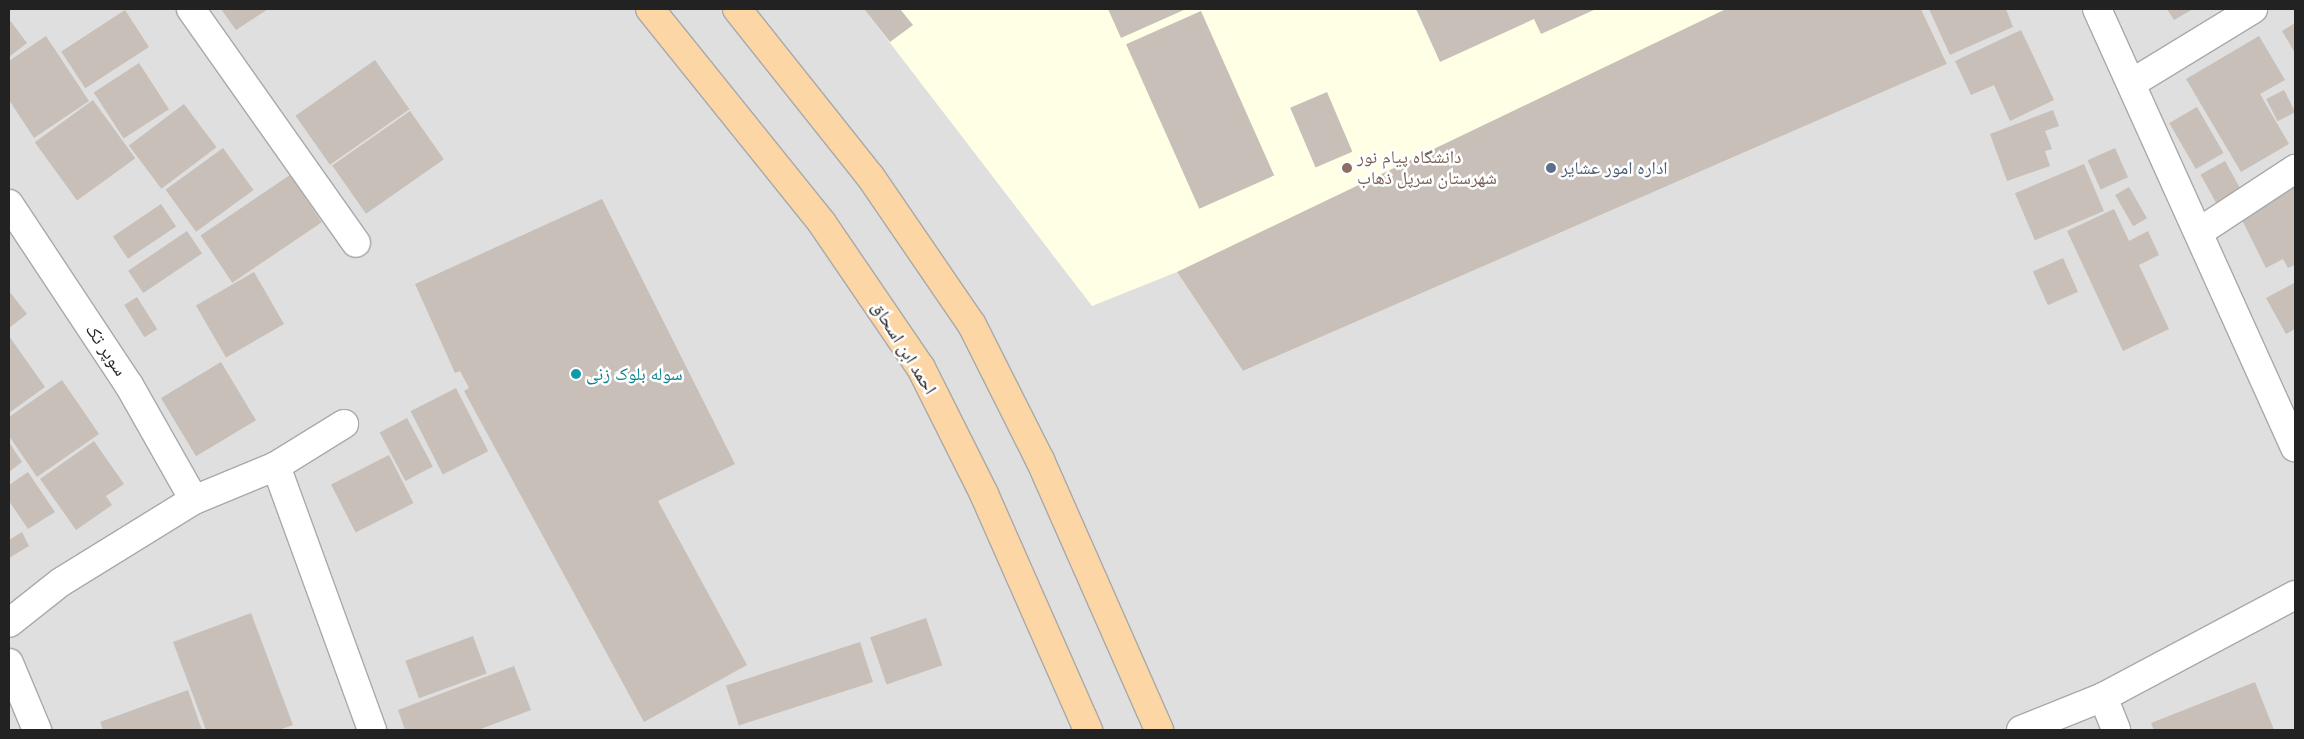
<!DOCTYPE html>
<meta charset="utf-8">
<style>
body{margin:0}
#map{position:relative;width:2304px;height:739px;overflow:hidden;background:#f2efe9;font-family:Montserrat,"Noto Naskh Arabic",sans-serif}
div>[style]{position:absolute}
.residential>*{inset:0;background:#e0dfdf;transform-origin:0 0}
.education>*{inset:0;background:#ffffe5}
.building>*{inset:0;background:#c7bfb8;transform-origin:0 0}
.roads{filter:drop-shadow(1px 0 #a9a9a9) drop-shadow(-1px 0 #a9a9a9) drop-shadow(0 1px #a9a9a9) drop-shadow(0 -1px #a9a9a9)}
.minor>*{height:28px;margin:-14px;padding:0 14px;transform-origin:14px;border-radius:14px;background:#fff}
.major>*{height:28px;margin:-14px;padding:0 14px;transform-origin:14px;border-radius:14px;background:#fcd6a4}
.dots>*{width:14px;height:14px;translate:-50% -50%;box-sizing:border-box;border:2px solid #fff;border-radius:50%}
span{translate:-50% -50%;white-space:nowrap;text-align:center;line-height:1.15;-webkit-text-stroke:5px #fff;paint-order:stroke}
.education-label{font-size:18px;color:#785e54}
.left{translate:0 -50%;text-align:left}
.service-label{font-size:18px;color:#4e5e75}
.street-label{font-size:18px;color:#222}
.culture-label{font-size:18px;color:#0d838f}
.frame{position:absolute;inset:0;border:10px solid #222;pointer-events:none}
</style>
<div id="map">
<div class="residential">
<i style="left:9px;top:9px;width:2286px;height:721px"></i>
</div>
<div class="education">
<i style="clip-path:polygon(864px 9px,1921px 9px,1947px 64px,1243px 371px,1177px 272px,1092px 306px)"></i>
</div>
<div class="building">
<i style="clip-path:polygon(221px 9px,268px 9px,236px 30px)"></i>
<i style="clip-path:polygon(864px 9px,900px 9px,913px 25px,890px 42px)"></i>
<i style="clip-path:polygon(1108px 9px,1186px 9px,1121px 38px)"></i>
<i style="clip-path:polygon(1416px 9px,1596px 9px,1541px 34px,1534px 19px,1440px 62px)"></i>
<i style="clip-path:polygon(1726px 9px,1921px 9px,1947px 64px,1243px 371px,1177px 272px)"></i>
<i style="clip-path:polygon(1929px 9px,2006px 9px,2013px 27px,1950px 55px)"></i>
<i style="clip-path:polygon(2167px 9px,2193px 9px,2174px 20px)"></i>
<i style="left:125px;top:10px;width:44px;height:76px;rotate:57deg"></i>
<i style="left:1201px;top:11px;width:180px;height:82px;rotate:66deg"></i>
<i style="clip-path:polygon(9px 19px,27px 43px,9px 57px)"></i>
<i style="clip-path:polygon(2295px 23px,2295px 53px,2282px 31px)"></i>
<i style="clip-path:polygon(2021px 30px,2054px 100px,2010px 121px,1994px 85px,1971px 95px,1955px 61px)"></i>
<i style="clip-path:polygon(46px 36px,89px 101px,34px 138px,9px 100px,9px 61px)"></i>
<i style="clip-path:polygon(2259px 36px,2285px 80px,2260px 94px,2289px 144px,2241px 172px,2186px 79px)"></i>
<i style="left:375px;top:60px;width:60px;height:97px;rotate:55deg"></i>
<i style="left:139px;top:63px;width:55px;height:54px;rotate:57deg"></i>
<i style="left:2284px;top:90px;width:25px;height:20px;rotate:63deg"></i>
<i style="left:1327px;top:92px;width:65px;height:40px;rotate:67deg"></i>
<i style="left:93px;top:100px;width:72px;height:72px;rotate:54deg"></i>
<i style="left:184px;top:104px;width:54px;height:69px;rotate:53deg"></i>
<i style="left:2197px;top:107px;width:53px;height:32px;rotate:60deg"></i>
<i style="clip-path:polygon(2053px 110px,2059px 126px,2045px 131px,2052px 149px,2045px 151px,2050px 166px,2007px 181px,1990px 134px)"></i>
<i style="left:410px;top:111px;width:59px;height:95px;rotate:55deg"></i>
<i style="left:223px;top:148px;width:52px;height:71px;rotate:54deg"></i>
<i style="left:2115px;top:148px;width:32px;height:30px;rotate:66deg"></i>
<i style="left:2225px;top:161px;width:33px;height:28px;rotate:61deg"></i>
<i style="left:2084px;top:164px;width:51px;height:75px;rotate:67deg"></i>
<i style="left:290px;top:175px;width:57px;height:108px;rotate:56deg"></i>
<i style="left:2129px;top:187px;width:36px;height:16px;rotate:60deg"></i>
<i style="clip-path:polygon(2295px 187px,2295px 265px,2288px 268px,2283px 259px,2266px 268px,2240px 216px)"></i>
<i style="clip-path:polygon(602px 199px,735px 464px,658px 501px,747px 665px,644px 722px,464px 391px,469px 388px,460px 371px,455px 373px,415px 284px)"></i>
<i style="left:161px;top:204px;width:27px;height:58px;rotate:56deg"></i>
<i style="clip-path:polygon(2114px 209px,2129px 241px,2148px 231px,2159px 255px,2139px 265px,2169px 329px,2123px 351px,2067px 231px)"></i>
<i style="left:187px;top:231px;width:27px;height:71px;rotate:56deg"></i>
<i style="left:2063px;top:258px;width:37px;height:33px;rotate:66deg"></i>
<i style="left:254px;top:272px;width:60px;height:67px;rotate:60deg"></i>
<i style="clip-path:polygon(2294px 283px,2295px 329px,2286px 334px,2266px 298px)"></i>
<i style="clip-path:polygon(9px 291px,27px 314px,9px 328px)"></i>
<i style="left:137px;top:297px;width:38px;height:15px;rotate:58deg"></i>
<i style="clip-path:polygon(9px 336px,45px 387px,9px 413px)"></i>
<i style="left:221px;top:362px;width:68px;height:70px;rotate:59deg"></i>
<i style="clip-path:polygon(62px 380px,99px 434px,37px 477px,9px 436px,9px 417px)"></i>
<i style="left:456px;top:388px;width:71px;height:51px;rotate:63deg"></i>
<i style="left:407px;top:418px;width:55px;height:31px;rotate:62deg"></i>
<i style="clip-path:polygon(94px 441px,124px 484px,106px 496px,112px 505px,76px 530px,40px 479px)"></i>
<i style="clip-path:polygon(9px 442px,22px 462px,9px 472px)"></i>
<i style="left:389px;top:455px;width:54px;height:65px;rotate:63deg"></i>
<i style="clip-path:polygon(28px 472px,55px 512px,28px 529px,9px 501px,9px 485px)"></i>
<i style="clip-path:polygon(22px 532px,29px 546px,9px 558px,9px 540px)"></i>
<i style="clip-path:polygon(251px 613px,293px 725px,279px 730px,206px 730px,173px 642px)"></i>
<i style="left:926px;top:618px;width:50px;height:59px;rotate:71deg"></i>
<i style="left:473px;top:636px;width:40px;height:72px;rotate:70deg"></i>
<i style="left:860px;top:642px;width:42px;height:141px;rotate:72deg"></i>
<i style="clip-path:polygon(514px 666px,531px 710px,478px 730px,405px 730px,398px 710px)"></i>
<i style="clip-path:polygon(2255px 682px,2274px 730px,2154px 730px,2151px 723px)"></i>
<i style="clip-path:polygon(188px 690px,202px 730px,103px 730px,100px 722px)"></i>
</div>
<div class="roads">
<div class="minor">
<i style="left:191px;top:9px;width:286px;rotate:54.8deg"></i>
<i style="left:2097px;top:9px;width:481px;rotate:65.7deg"></i>
<i style="left:2132px;top:83px;width:142px;rotate:-31.4deg"></i>
<i style="left:9px;top:204px;width:217px;rotate:56.5deg"></i>
<i style="left:129px;top:385px;width:132px;rotate:60.5deg"></i>
<i style="left:2199px;top:232px;width:115px;rotate:-33.3deg"></i>
<i style="left:276px;top:466px;width:281px;rotate:70deg"></i>
<i style="left:9px;top:623px;width:66px;rotate:-38.3deg"></i>
<i style="left:61px;top:582px;width:156px;rotate:-31.7deg"></i>
<i style="left:194px;top:500px;width:89px;rotate:-22.5deg"></i>
<i style="left:276px;top:466px;width:80px;rotate:-31.7deg"></i>
<i style="left:9px;top:663px;width:73px;rotate:67.3deg"></i>
<i style="left:2103px;top:697px;width:35px;rotate:68deg"></i>
<i style="left:2021px;top:730px;width:88px;rotate:-21.9deg"></i>
<i style="left:2103px;top:697px;width:217px;rotate:-28deg"></i>
</div>
<div class="major">
<i style="left:650px;top:9px;width:275px;rotate:51.2deg"></i>
<i style="left:822px;top:223px;width:176px;rotate:55.7deg"></i>
<i style="left:921px;top:368px;width:141px;rotate:63.4deg"></i>
<i style="left:984px;top:494px;width:258px;rotate:66.2deg"></i>
<i style="left:737px;top:9px;width:213px;rotate:51.5deg"></i>
<i style="left:870px;top:176px;width:181px;rotate:55.6deg"></i>
<i style="left:972px;top:325px;width:151px;rotate:63.3deg"></i>
<i style="left:1040px;top:460px;width:295px;rotate:66.2deg"></i>
</div>
</div>
<div class="dots">
<i style="left:1347px;top:168px;background:#8d6e63"></i>
<i style="left:1551px;top:168px;background:#5c6f8a"></i>
<i style="left:576px;top:374px;background:#0f9aa8"></i>
</div>
<div class="education-label">
<span class="left" style="left:1357px;top:168px">دانشگاه پیام نور<br>شهرستان سرپل ذهاب</span>
</div>
<div class="service-label">
<span class="left" style="left:1561px;top:168px">اداره امور عشایر</span>
</div>
<div class="street-label">
<span style="left:904px;top:348px;rotate:58deg">احمد ابن اسحاق</span>
<span style="left:106px;top:350px;rotate:56deg">سوپر تک</span>
</div>
<div class="culture-label">
<span class="left" style="left:586px;top:374px">سوله بلوک زنی</span>
</div>
<div class="frame"></div>
</div>
